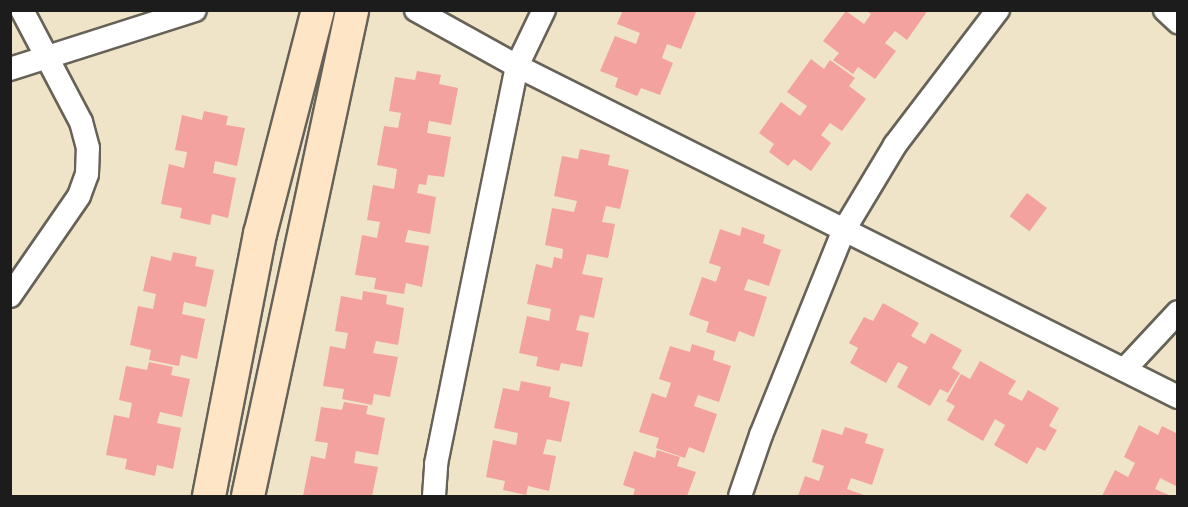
<!DOCTYPE html>
<style>
body{margin:0}
#map{position:relative;width:1188px;height:507px;overflow:hidden;background:#efe4c8;font-family:Pangolin,sans-serif}
div>[style]{position:absolute}
.building>*{inset:0;background:#f3a29f;transform-origin:0 0}
.roads{filter:drop-shadow(2px 0 #666258) drop-shadow(-2px 0 #666258) drop-shadow(0 2px #666258) drop-shadow(0 -2px #666258)}
.street>*{height:22px;margin:-11px;padding:0 11px;transform-origin:11px;border-radius:11px;background:#fff}
.secondary>*{height:32px;margin:-16px;padding:0 16px;transform-origin:16px;border-radius:16px;background:#fee5c5}
span{translate:-50% -50%;white-space:nowrap;text-align:center;line-height:1.15;-webkit-text-stroke:4.5px #f6f6f2;paint-order:stroke}
.frame{position:absolute;inset:0;border:12px solid #1c1c1c;pointer-events:none}
</style>
<div id="map">
<div class="building">
<i style="clip-path:polygon(623px 10px,696px 12px,681px 49px,667px 44px,662px 58px,673px 63px,660px 95px,641px 88px,637px 96px,615px 87px,618px 78px,600px 71px,615px 36px,636px 44px,640px 33px,617px 24px)"></i>
<i style="clip-path:polygon(865px 10px,928px 10px,907px 40px,895px 31px,885px 43px,896px 51px,875px 79px,858px 67px,853px 74px,833px 60px,839px 53px,823px 41px,846px 11px,864px 24px,871px 14px)"></i>
<i style="clip-path:polygon(811px 59px,824px 69px,830px 60px,855px 78px,849px 86px,866px 99px,842px 131px,830px 123px,821px 135px,831px 143px,811px 171px,794px 159px,788px 166px,769px 152px,774px 144px,759px 133px,781px 102px,800px 116px,807px 106px,787px 92px)"></i>
<i style="clip-path:polygon(417px 71px,441px 75px,439px 84px,458px 88px,451px 125px,429px 121px,427px 133px,451px 137px,444px 177px,428px 175px,426px 185px,419px 184px,417px 193px,436px 197px,430px 234px,408px 230px,405px 242px,429px 246px,422px 287px,406px 283px,404px 294px,374px 289px,376px 278px,355px 275px,362px 235px,377px 238px,380px 222px,367px 220px,373px 185px,394px 189px,397px 169px,377px 165px,384px 126px,398px 128px,401px 113px,389px 111px,395px 77px,415px 80px)"></i>
<i style="clip-path:polygon(204px 111px,228px 116px,226px 125px,245px 128px,237px 166px,215px 161px,213px 173px,236px 178px,228px 218px,212px 214px,210px 225px,180px 218px,182px 208px,161px 204px,169px 164px,184px 168px,187px 152px,175px 150px,182px 115px,202px 120px)"></i>
<i style="clip-path:polygon(580px 149px,610px 155px,608px 165px,629px 170px,620px 209px,606px 206px,602px 222px,615px 224px,608px 258px,587px 254px,585px 263px,582px 274px,603px 278px,594px 318px,580px 315px,576px 330px,589px 333px,582px 367px,561px 363px,559px 371px,536px 366px,538px 357px,519px 353px,527px 316px,549px 321px,551px 309px,527px 304px,536px 264px,552px 268px,554px 257px,562px 259px,563px 249px,545px 245px,552px 208px,574px 212px,577px 201px,554px 196px,562px 156px,578px 159px)"></i>
<i style="left:1027px;top:193px;width:25px;height:29px;rotate:37deg"></i>
<i style="clip-path:polygon(742px 227px,765px 235px,763px 243px,781px 250px,769px 286px,748px 279px,744px 290px,767px 297px,754px 337px,739px 331px,735px 342px,706px 332px,709px 322px,689px 315px,702px 277px,716px 282px,721px 267px,709px 263px,720px 229px,740px 236px)"></i>
<i style="clip-path:polygon(173px 252px,197px 257px,195px 266px,214px 270px,206px 307px,184px 302px,182px 314px,205px 319px,197px 359px,181px 355px,179px 366px,149px 360px,151px 350px,130px 345px,138px 306px,153px 309px,156px 294px,143px 291px,151px 256px,171px 261px)"></i>
<i style="clip-path:polygon(363px 291px,387px 295px,386px 304px,404px 308px,398px 345px,376px 341px,373px 353px,398px 357px,390px 397px,374px 394px,372px 405px,342px 399px,344px 389px,323px 386px,330px 346px,345px 349px,348px 333px,335px 331px,341px 296px,362px 300px)"></i>
<i style="clip-path:polygon(883px 303px,919px 323px,911px 336px,925px 344px,931px 333px,962px 350px,952px 368px,960px 373px,948px 393px,940px 389px,930px 406px,897px 387px,908px 367px,898px 362px,886px 383px,850px 363px,858px 348px,849px 343px,864px 317px,873px 321px)"></i>
<i style="clip-path:polygon(692px 344px,715px 351px,713px 360px,731px 366px,719px 402px,698px 395px,694px 406px,717px 414px,704px 453px,689px 447px,685px 458px,656px 448px,659px 438px,639px 432px,652px 393px,666px 398px,671px 383px,659px 379px,670px 346px,690px 352px)"></i>
<i style="clip-path:polygon(980px 361px,1016px 381px,1008px 394px,1022px 401px,1028px 390px,1059px 408px,1049px 426px,1057px 430px,1045px 451px,1037px 447px,1027px 464px,994px 445px,1005px 425px,995px 419px,983px 441px,947px 420px,955px 406px,946px 401px,961px 374px,970px 379px)"></i>
<i style="clip-path:polygon(149px 362px,173px 367px,171px 375px,190px 379px,182px 417px,160px 412px,157px 423px,181px 428px,173px 469px,157px 465px,155px 476px,125px 469px,127px 459px,106px 455px,114px 415px,129px 418px,132px 403px,119px 400px,126px 366px,147px 370px)"></i>
<i style="clip-path:polygon(521px 381px,551px 387px,549px 397px,570px 402px,561px 442px,547px 439px,543px 454px,556px 456px,549px 491px,528px 486px,526px 495px,503px 490px,505px 481px,486px 477px,493px 440px,516px 445px,518px 433px,494px 428px,503px 388px,519px 391px)"></i>
<i style="clip-path:polygon(344px 402px,368px 406px,366px 414px,385px 418px,378px 455px,356px 451px,354px 463px,378px 467px,372px 496px,303px 496px,311px 456px,325px 459px,328px 443px,315px 441px,321px 407px,342px 410px)"></i>
<i style="clip-path:polygon(1139px 425px,1158px 435px,1162px 426px,1178px 434px,1178px 487px,1160px 478px,1155px 489px,1171px 496px,1102px 496px,1115px 470px,1128px 477px,1135px 463px,1124px 457px)"></i>
<i style="clip-path:polygon(845px 427px,868px 434px,865px 443px,884px 449px,872px 485px,851px 478px,847px 489px,867px 496px,798px 496px,805px 476px,819px 481px,824px 466px,812px 462px,822px 429px,842px 435px)"></i>
<i style="clip-path:polygon(657px 450px,680px 457px,677px 466px,696px 472px,687px 496px,633px 496px,635px 489px,623px 485px,634px 451px,655px 458px)"></i>
</div>
<div class="roads">
<div class="street">
<i style="left:416px;top:10px;width:115px;rotate:29deg"></i>
<i style="left:517px;top:66px;width:739px;rotate:26.6deg"></i>
<i style="left:1165px;top:10px;width:18px;rotate:43deg"></i>
<i style="left:10px;top:69px;width:194px;rotate:-17.7deg"></i>
<i style="left:10px;top:296px;width:121px;rotate:-55.4deg"></i>
<i style="left:79px;top:196px;width:23px;rotate:-70deg"></i>
<i style="left:87px;top:174px;width:26px;rotate:-88deg"></i>
<i style="left:88px;top:148px;width:27px;rotate:-105deg"></i>
<i style="left:81px;top:122px;width:127px;rotate:-117.8deg"></i>
<i style="left:1124px;top:370px;width:79px;rotate:-47deg"></i>
<i style="left:434px;top:496px;width:32px;rotate:-86deg"></i>
<i style="left:436px;top:464px;width:406px;rotate:-78.5deg"></i>
<i style="left:517px;top:66px;width:62px;rotate:-64.3deg"></i>
<i style="left:740px;top:496px;width:65px;rotate:-71deg"></i>
<i style="left:761px;top:435px;width:221px;rotate:-68deg"></i>
<i style="left:844px;top:230px;width:99px;rotate:-59deg"></i>
<i style="left:895px;top:145px;width:170px;rotate:-52.7deg"></i>
</div>
<div class="secondary">
<i style="left:209px;top:496px;width:267px;rotate:-79deg"></i>
<i style="left:260px;top:234px;width:231px;rotate:-75.5deg"></i>
<i style="left:248px;top:496px;width:497px;rotate:-77.9deg"></i>
</div>
</div>
<div class="frame"></div>
</div>
